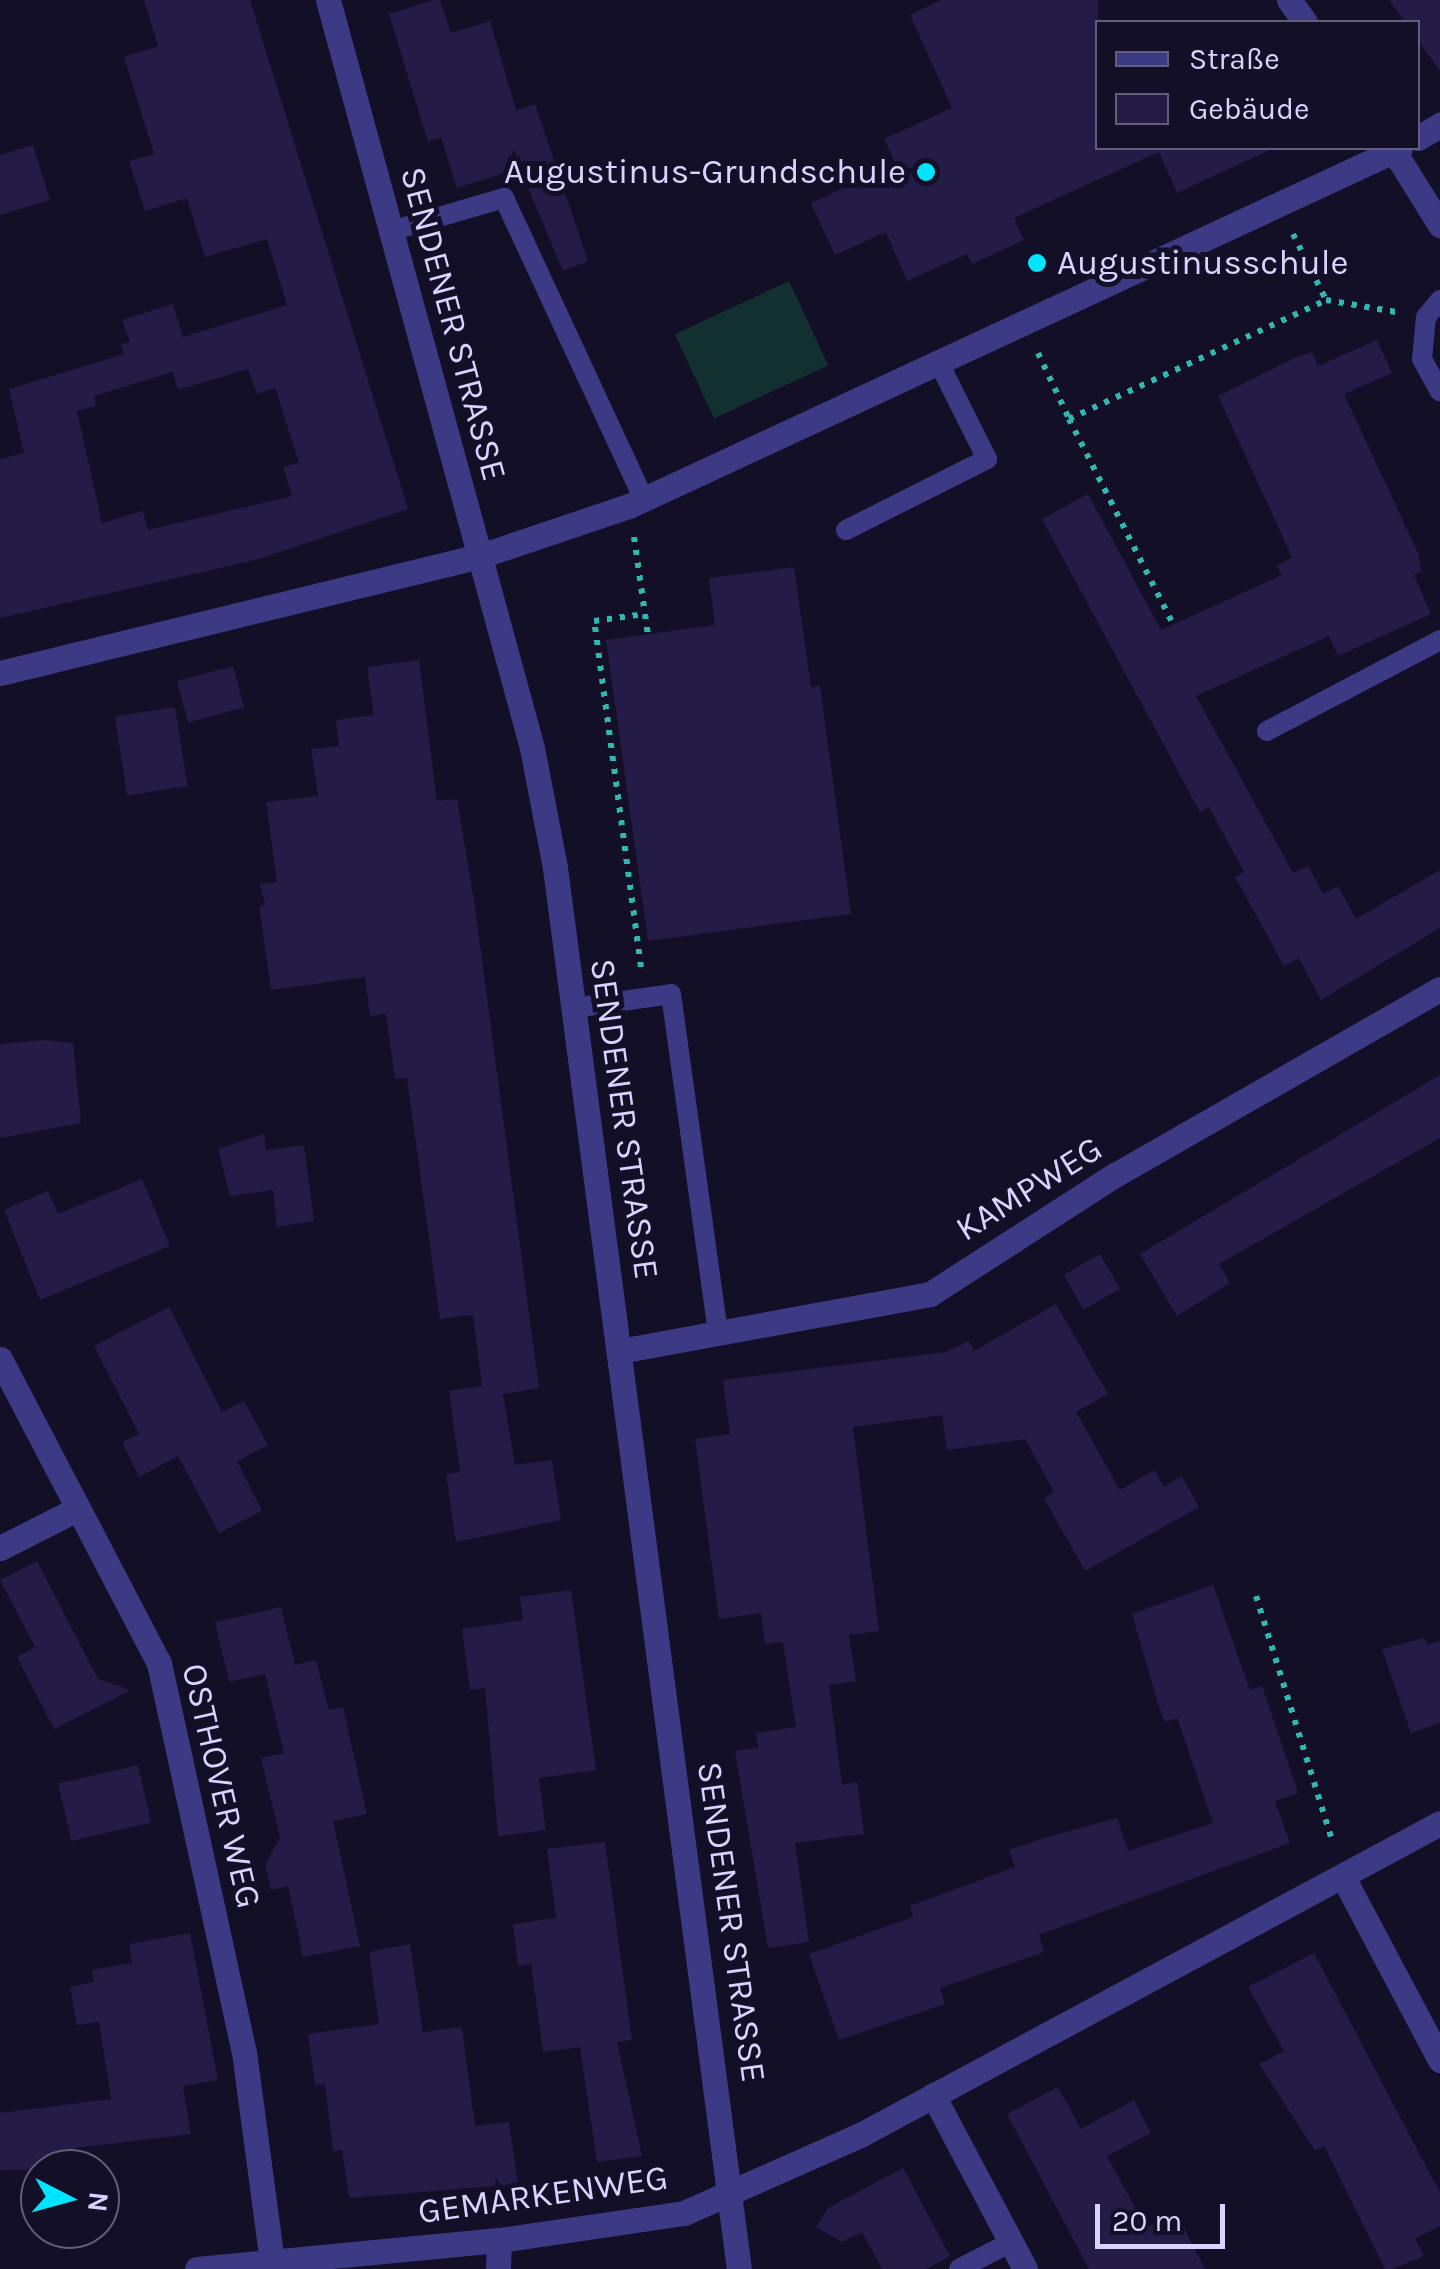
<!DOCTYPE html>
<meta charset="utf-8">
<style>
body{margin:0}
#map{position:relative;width:1440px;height:2269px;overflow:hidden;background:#130f26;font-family:Karla,sans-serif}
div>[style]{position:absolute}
.green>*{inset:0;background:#12302f;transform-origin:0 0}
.building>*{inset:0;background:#241b47;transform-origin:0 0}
.path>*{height:6px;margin-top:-3px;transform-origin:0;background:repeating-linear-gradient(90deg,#2fb8b0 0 5px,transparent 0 13px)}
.lane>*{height:20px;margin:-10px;padding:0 10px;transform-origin:10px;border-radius:10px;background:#3d3a85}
.street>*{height:25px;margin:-12.5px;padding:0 12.5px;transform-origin:12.5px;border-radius:12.5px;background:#3d3a85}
.dots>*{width:28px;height:28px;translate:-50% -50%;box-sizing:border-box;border:5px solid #130f26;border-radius:50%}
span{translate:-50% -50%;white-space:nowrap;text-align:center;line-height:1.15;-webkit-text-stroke:10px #130f26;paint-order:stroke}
.poi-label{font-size:35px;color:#d9d4ff}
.right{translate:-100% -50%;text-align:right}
.left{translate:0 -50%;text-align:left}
.street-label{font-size:35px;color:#d9d4ff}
.legend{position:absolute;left:1095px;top:20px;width:325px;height:130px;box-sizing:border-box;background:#130f26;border:2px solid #625e7d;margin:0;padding:12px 18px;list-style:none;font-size:30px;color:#d9d4ff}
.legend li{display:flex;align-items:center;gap:20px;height:50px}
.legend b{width:50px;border:2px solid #625e7d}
.north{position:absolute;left:20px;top:2149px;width:100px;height:100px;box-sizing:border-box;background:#130f26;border:2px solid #625e7d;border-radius:50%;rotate:96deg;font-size:28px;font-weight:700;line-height:40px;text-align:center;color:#d9d4ff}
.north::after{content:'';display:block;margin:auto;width:35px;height:45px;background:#00e5ff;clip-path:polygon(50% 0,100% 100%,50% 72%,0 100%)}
.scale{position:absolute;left:1095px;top:2204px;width:130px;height:45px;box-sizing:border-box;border:5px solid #d9d4ff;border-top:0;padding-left:12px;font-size:30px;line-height:35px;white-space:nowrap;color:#d9d4ff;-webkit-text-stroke:8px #130f26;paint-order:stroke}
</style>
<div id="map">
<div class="green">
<i style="left:789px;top:281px;width:93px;height:126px;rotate:65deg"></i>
</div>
<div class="building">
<i style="clip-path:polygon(evenodd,144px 0,250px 0,408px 509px,259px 559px,0 618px,0 459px,24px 453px,9px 389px,124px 354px,121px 344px,130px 342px,122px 320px,173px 304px,183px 337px,287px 305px,267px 239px,205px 257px,187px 198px,145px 211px,129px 161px,154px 154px,124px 57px,158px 46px,144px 0,248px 369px,257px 394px,275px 388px,299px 462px,283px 467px,292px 496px,148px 530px,143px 511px,102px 523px,77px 411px,96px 406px,94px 396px,173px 372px,178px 390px,248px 369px)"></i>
<i style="clip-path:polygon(433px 0,440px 0,451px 33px,490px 21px,516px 110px,535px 104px,588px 261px,563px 271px,520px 168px,457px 188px,441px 137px,428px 142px,389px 14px)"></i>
<i style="clip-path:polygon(941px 0,1098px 0,1098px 148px,1274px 148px,1177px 193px,1159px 152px,1014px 218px,1024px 240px,972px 264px,967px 254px,907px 281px,886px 232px,835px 255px,811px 203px,896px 164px,884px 139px,952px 108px,910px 15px)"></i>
<i style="clip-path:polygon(1389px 0,1440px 0,1440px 71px,1418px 40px,1418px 22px,1405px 22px)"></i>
<i style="clip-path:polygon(33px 145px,50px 200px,0 215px,0 155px)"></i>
<i style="clip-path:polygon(1377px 340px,1392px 373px,1344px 394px,1418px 553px,1422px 571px,1414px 575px,1431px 614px,1338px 656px,1329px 636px,1196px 696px,1293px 873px,1308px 866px,1323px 894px,1338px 886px,1356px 919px,1440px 870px,1440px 928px,1321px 1000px,1299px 958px,1284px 966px,1235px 877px,1244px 872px,1209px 807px,1200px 812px,1042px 519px,1088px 494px,1161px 630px,1282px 575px,1277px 566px,1292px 557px,1218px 396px,1294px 358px,1312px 352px,1318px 366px)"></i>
<i style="clip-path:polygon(794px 567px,811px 687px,820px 686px,851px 914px,648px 941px,606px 640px,715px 625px,709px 578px)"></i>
<i style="clip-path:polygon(419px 660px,437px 801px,457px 799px,475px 907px,539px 1388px,503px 1394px,515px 1465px,552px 1460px,561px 1520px,456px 1542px,446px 1474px,460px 1472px,449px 1391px,482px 1386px,473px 1315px,440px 1319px,407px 1078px,395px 1079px,386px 1014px,370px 1016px,365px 977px,271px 990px,259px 906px,265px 905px,260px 884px,277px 882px,266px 802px,318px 796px,311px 749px,339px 746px,336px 720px,374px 715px,367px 667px)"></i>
<i style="left:233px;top:666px;width:43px;height:58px;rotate:75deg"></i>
<i style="left:175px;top:707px;width:80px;height:61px;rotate:81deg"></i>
<i style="clip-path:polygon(44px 1040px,73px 1043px,81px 1123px,0 1138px,0 1044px)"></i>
<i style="clip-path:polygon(1440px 1075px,1440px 1138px,1219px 1264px,1230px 1283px,1177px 1316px,1140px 1254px)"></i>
<i style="clip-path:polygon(264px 1134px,266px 1150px,304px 1145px,314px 1221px,277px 1227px,273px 1190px,230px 1196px,218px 1149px)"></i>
<i style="clip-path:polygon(142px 1179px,170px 1246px,40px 1300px,4px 1210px,48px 1191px,58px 1214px)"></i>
<i style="left:1100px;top:1254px;width:40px;height:42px;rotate:60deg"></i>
<i style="clip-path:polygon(1056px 1304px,1108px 1394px,1076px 1412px,1120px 1490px,1154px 1470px,1164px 1487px,1182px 1476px,1199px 1507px,1085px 1571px,1044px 1498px,1054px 1492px,1025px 1439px,947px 1450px,942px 1415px,853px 1427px,879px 1631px,849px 1635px,856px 1681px,829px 1685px,842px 1785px,857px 1782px,864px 1834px,795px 1843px,809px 1942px,768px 1948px,735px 1751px,758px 1748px,756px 1733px,796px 1727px,783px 1642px,765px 1644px,761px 1613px,719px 1619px,695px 1439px,730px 1434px,723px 1380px,945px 1352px,969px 1341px,974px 1351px)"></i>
<i style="clip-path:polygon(169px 1307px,222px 1412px,244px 1401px,268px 1445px,237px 1461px,262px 1511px,219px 1533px,178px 1456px,139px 1477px,122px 1442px,139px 1434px,94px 1346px)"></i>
<i style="clip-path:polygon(37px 1561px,98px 1679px,131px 1690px,54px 1729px,17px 1657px,35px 1647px,0 1580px)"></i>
<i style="clip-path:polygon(1213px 1585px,1250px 1690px,1262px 1686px,1298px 1793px,1275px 1801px,1290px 1843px,1039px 1935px,1044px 1952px,940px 1988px,945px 2004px,839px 2040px,809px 1954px,913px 1917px,910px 1906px,1015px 1867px,1009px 1850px,1047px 1837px,1117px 1818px,1128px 1851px,1213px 1823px,1177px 1718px,1165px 1722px,1159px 1707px,1132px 1614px)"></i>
<i style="clip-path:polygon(571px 1590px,596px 1770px,539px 1778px,546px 1830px,498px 1836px,485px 1688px,470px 1690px,462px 1629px,523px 1620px,520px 1597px)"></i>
<i style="clip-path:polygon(281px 1607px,295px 1665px,316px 1660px,329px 1710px,343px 1707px,367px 1814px,333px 1821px,360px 1946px,303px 1957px,288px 1886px,271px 1890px,265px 1864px,280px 1838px,261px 1758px,284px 1753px,265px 1674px,229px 1682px,215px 1622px)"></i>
<i style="clip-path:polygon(1424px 1638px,1428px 1645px,1440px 1641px,1440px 1723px,1411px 1733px,1382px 1649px)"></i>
<i style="left:138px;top:1765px;width:59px;height:82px;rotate:77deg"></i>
<i style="clip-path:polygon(605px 1842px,632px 2040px,617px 2042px,642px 2156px,597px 2162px,580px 2047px,543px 2052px,531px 1964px,518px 1966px,513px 1924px,556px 1918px,547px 1849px)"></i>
<i style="clip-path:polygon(190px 1933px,218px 2080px,183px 2086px,191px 2134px,75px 2148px,78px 2169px,0 2170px,0 2113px,111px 2099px,99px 2022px,77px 2025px,70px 1987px,94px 1982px,92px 1970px,132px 1963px,129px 1944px)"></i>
<i style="clip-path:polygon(410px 1944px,423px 2032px,462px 2027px,475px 2126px,509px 2122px,518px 2184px,349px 2198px,342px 2150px,333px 2151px,325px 2084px,315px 2085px,308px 2034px,379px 2024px,369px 1952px)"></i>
<i style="clip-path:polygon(1314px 1953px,1440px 2193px,1440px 2226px,1415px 2239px,1424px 2256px,1392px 2269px,1385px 2269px,1324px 2146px,1315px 2151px,1259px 2064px,1284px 2051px,1248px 1987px)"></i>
<i style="clip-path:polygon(1058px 2087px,1081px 2129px,1134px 2100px,1151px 2133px,1107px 2156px,1146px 2228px,1176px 2212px,1205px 2269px,1089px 2269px,1007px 2114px)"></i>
<i style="clip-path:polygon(903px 2168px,950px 2256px,926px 2269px,882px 2269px,862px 2232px,842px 2242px,816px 2227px,828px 2208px)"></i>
</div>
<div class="path">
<i style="left:1293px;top:234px;width:74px;rotate:63.4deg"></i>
<i style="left:1038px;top:353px;width:73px;rotate:64.8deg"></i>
<i style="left:1069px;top:419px;width:283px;rotate:-24.8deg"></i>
<i style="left:1326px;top:300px;width:71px;rotate:9.7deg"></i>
<i style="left:1069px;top:419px;width:230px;rotate:63.1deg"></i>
<i style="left:634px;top:537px;width:99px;rotate:81.9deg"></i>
<i style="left:641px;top:967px;width:349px;rotate:-97.7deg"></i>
<i style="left:594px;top:621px;width:51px;rotate:-7.8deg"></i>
<i style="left:1256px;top:1596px;width:259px;rotate:72.7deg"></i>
</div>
<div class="lane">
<i style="left:391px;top:231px;width:118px;rotate:-16.3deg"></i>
<i style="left:504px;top:198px;width:333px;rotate:65.1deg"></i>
<i style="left:1440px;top:300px;width:22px;rotate:129deg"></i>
<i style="left:1426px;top:317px;width:42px;rotate:95.4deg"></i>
<i style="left:1422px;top:359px;width:37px;rotate:61deg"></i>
<i style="left:846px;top:530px;width:158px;rotate:-26.7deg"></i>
<i style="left:987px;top:459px;width:105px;rotate:-116.6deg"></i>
<i style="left:1267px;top:731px;width:195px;rotate:-27.7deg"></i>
<i style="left:573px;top:1008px;width:99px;rotate:-8.1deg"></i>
<i style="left:671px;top:994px;width:341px;rotate:82.1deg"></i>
<i style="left:959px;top:2269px;width:59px;rotate:-27.4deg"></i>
</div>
<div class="street">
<i style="left:328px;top:0;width:775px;rotate:74.74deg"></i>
<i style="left:532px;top:748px;width:122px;rotate:79.1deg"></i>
<i style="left:555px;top:868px;width:1413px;rotate:82.52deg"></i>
<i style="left:1289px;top:0;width:27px;rotate:54deg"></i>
<i style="left:1418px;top:138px;width:26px;rotate:-31deg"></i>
<i style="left:1392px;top:148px;width:91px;rotate:58.1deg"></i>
<i style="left:0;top:673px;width:494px;rotate:-13.7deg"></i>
<i style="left:480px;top:556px;width:157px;rotate:-18.6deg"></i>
<i style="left:629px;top:506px;width:850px;rotate:-24.91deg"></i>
<i style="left:620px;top:1351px;width:315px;rotate:-10.4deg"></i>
<i style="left:930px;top:1294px;width:220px;rotate:-32.8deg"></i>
<i style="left:1115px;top:1175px;width:374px;rotate:-29.8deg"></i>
<i style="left:0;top:1359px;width:343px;rotate:62.4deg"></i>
<i style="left:159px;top:1663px;width:398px;rotate:77.7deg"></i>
<i style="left:244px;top:2052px;width:219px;rotate:82.4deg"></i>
<i style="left:0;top:1548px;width:86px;rotate:-26.9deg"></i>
<i style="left:1343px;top:1877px;width:207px;rotate:62.1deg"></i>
<i style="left:933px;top:2095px;width:197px;rotate:62.1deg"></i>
<i style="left:197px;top:2269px;width:303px;rotate:-5.5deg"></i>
<i style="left:499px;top:2240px;width:187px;rotate:-8.3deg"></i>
<i style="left:684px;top:2213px;width:195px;rotate:-23.9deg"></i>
<i style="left:862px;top:2134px;width:656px;rotate:-28.28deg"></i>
<i style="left:498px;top:2269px;width:29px;rotate:-88deg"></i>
</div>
<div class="dots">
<i style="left:926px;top:172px;background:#00e5ff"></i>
<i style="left:1037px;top:263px;background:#00e5ff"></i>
</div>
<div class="poi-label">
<span class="right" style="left:906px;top:172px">Augustinus-Grundschule</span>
<span class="left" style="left:1057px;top:263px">Augustinusschule</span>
</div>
<div class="street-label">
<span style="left:453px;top:324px;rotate:75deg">SENDENER STRASSE</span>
<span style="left:624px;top:1119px;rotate:82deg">SENDENER STRASSE</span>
<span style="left:1029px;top:1189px;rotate:-32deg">KAMPWEG</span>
<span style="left:221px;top:1786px;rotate:77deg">OSTHOVER WEG</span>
<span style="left:731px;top:1922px;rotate:82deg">SENDENER STRASSE</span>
<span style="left:543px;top:2195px;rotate:-8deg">GEMARKENWEG</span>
</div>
<ul class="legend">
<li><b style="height:12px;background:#3d3a85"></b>Straße</li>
<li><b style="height:28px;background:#241b47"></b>Gebäude</li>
</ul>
<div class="north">N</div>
<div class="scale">20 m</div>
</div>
